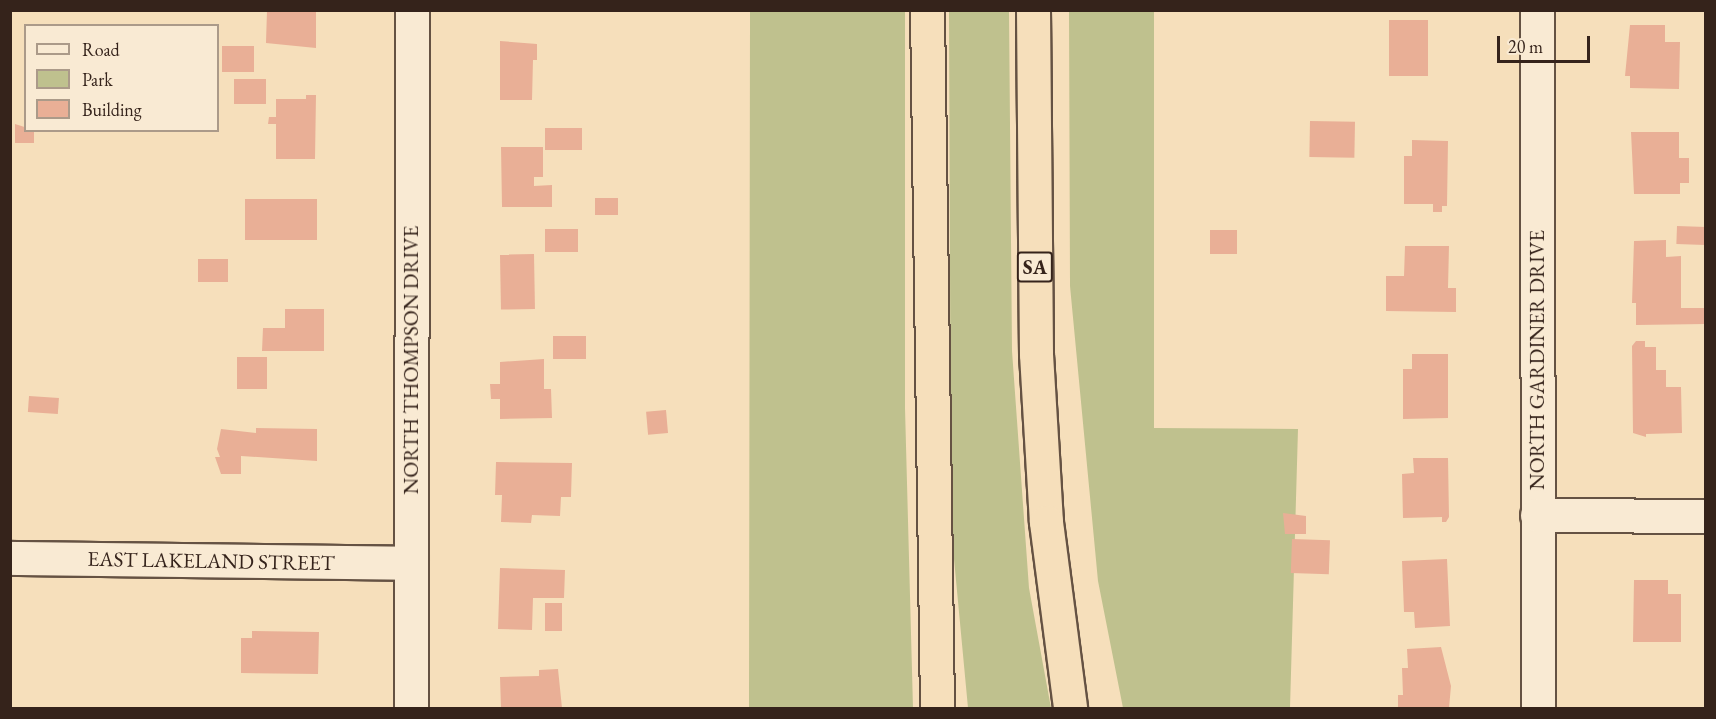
<!DOCTYPE html>
<style>
body{margin:0}
#map{position:relative;width:1716px;height:719px;overflow:hidden;background:#f6dfbb;font-family:"EB Garamond",serif}
div>[style]{position:absolute}
.green>*{inset:0;background:#bfc18e}
.building>*{inset:0;background:#e9af96;transform-origin:0 0}
.roads{filter:drop-shadow(2px 0 #655243) drop-shadow(-2px 0 #655243) drop-shadow(0 2px #655243) drop-shadow(0 -2px #655243)}
.street>*{height:33px;margin:-16.5px;padding:0 16.5px;transform-origin:16.5px;border-radius:16.5px;background:#f9ead3}
.highway>*{height:33px;margin:-16.5px;padding:0 16.5px;transform-origin:16.5px;border-radius:16.5px;background:#f6dfbb}
span{translate:-50% -50%;white-space:nowrap;text-align:center;line-height:1.15;-webkit-text-stroke:4.5px #f9ead3;paint-order:stroke}
.shield-label span{padding:2px 4px;background:#f9ead3;border:2px solid;border-radius:4px;-webkit-text-stroke-width:0}
.shield-label{font-size:20px;color:#35231b;font-weight:700}
.street-label{font-size:21px;color:#35231b}
.frame{position:absolute;inset:0;border:12px solid #35231b;pointer-events:none}
.legend{position:absolute;left:24px;top:24px;width:195px;height:108px;box-sizing:border-box;background:#f9ead3;border:2px solid #ab9a89;margin:0;padding:8px 10px;list-style:none;font-size:18px;color:#35231b}
.legend li{display:flex;align-items:center;gap:12px;height:30px}
.legend b{width:30px;border:2px solid #ab9a89}
.scale{position:absolute;left:1497px;top:36px;width:93px;height:27px;box-sizing:border-box;border:3px solid #35231b;border-top:0;padding-left:8px;font-size:18px;line-height:21px;white-space:nowrap;color:#35231b;-webkit-text-stroke:4px #f9ead3;paint-order:stroke}
</style>
<div id="map">
<div class="green">
<i style="clip-path:polygon(750px 11px,905px 11px,905px 408px,913px 708px,749px 708px)"></i>
<i style="clip-path:polygon(949px 11px,1009px 11px,1012px 351px,1029px 588px,1051px 708px,968px 708px,951px 527px)"></i>
<i style="clip-path:polygon(1069px 11px,1154px 11px,1154px 428px,1298px 429px,1290px 708px,1123px 708px,1098px 581px,1070px 286px)"></i>
</div>
<div class="building">
<i style="clip-path:polygon(267px 10px,316px 10px,316px 48px,266px 43px)"></i>
<i style="left:1389px;top:20px;width:39px;height:56px"></i>
<i style="clip-path:polygon(1630px 25px,1665px 25px,1665px 42px,1680px 42px,1679px 89px,1630px 88px,1630px 76px,1625px 76px)"></i>
<i style="clip-path:polygon(500px 41px,537px 44px,537px 60px,533px 60px,532px 100px,500px 100px)"></i>
<i style="left:222px;top:46px;width:32px;height:26px"></i>
<i style="left:234px;top:79px;width:32px;height:25px"></i>
<i style="clip-path:polygon(306px 95px,316px 95px,315px 159px,276px 159px,276px 124px,268px 124px,269px 117px,276px 117px,276px 99px,306px 99px)"></i>
<i style="left:1310px;top:121px;width:45px;height:36px;rotate:1deg"></i>
<i style="clip-path:polygon(15px 124px,34px 130px,34px 143px,15px 143px)"></i>
<i style="left:545px;top:128px;width:37px;height:22px"></i>
<i style="clip-path:polygon(1631px 132px,1679px 132px,1679px 158px,1689px 158px,1689px 183px,1680px 183px,1680px 194px,1634px 194px)"></i>
<i style="clip-path:polygon(1412px 140px,1448px 141px,1447px 206px,1442px 206px,1442px 212px,1433px 212px,1433px 204px,1404px 204px,1404px 156px,1412px 156px)"></i>
<i style="clip-path:polygon(501px 147px,543px 147px,543px 177px,534px 177px,534px 186px,552px 185px,552px 207px,502px 207px)"></i>
<i style="left:618px;top:198px;width:17px;height:23px;rotate:90deg"></i>
<i style="left:245px;top:199px;width:72px;height:41px"></i>
<i style="left:1677px;top:226px;width:29px;height:18px;rotate:2deg"></i>
<i style="left:545px;top:229px;width:33px;height:23px"></i>
<i style="left:1210px;top:230px;width:27px;height:24px"></i>
<i style="clip-path:polygon(1666px 240px,1666px 257px,1681px 256px,1681px 308px,1705px 308px,1705px 324px,1636px 325px,1636px 303px,1632px 303px,1634px 241px)"></i>
<i style="clip-path:polygon(1405px 246px,1449px 246px,1448px 288px,1456px 288px,1456px 312px,1386px 311px,1386px 276px,1404px 276px)"></i>
<i style="left:534px;top:254px;width:55px;height:34px;rotate:89deg"></i>
<i style="left:198px;top:259px;width:30px;height:23px"></i>
<i style="clip-path:polygon(285px 309px,324px 309px,324px 351px,262px 351px,263px 328px,285px 328px)"></i>
<i style="left:553px;top:336px;width:33px;height:23px"></i>
<i style="clip-path:polygon(1636px 341px,1645px 341px,1645px 347px,1656px 347px,1656px 370px,1666px 370px,1666px 387px,1681px 387px,1682px 433px,1646px 434px,1646px 437px,1633px 433px,1632px 346px)"></i>
<i style="clip-path:polygon(1412px 354px,1448px 354px,1448px 418px,1403px 419px,1403px 369px,1412px 369px)"></i>
<i style="left:267px;top:357px;width:32px;height:30px;rotate:90deg"></i>
<i style="clip-path:polygon(544px 359px,544px 389px,551px 389px,552px 418px,500px 419px,500px 399px,491px 399px,490px 384px,500px 384px,500px 362px)"></i>
<i style="left:29px;top:396px;width:30px;height:16px;rotate:4deg"></i>
<i style="left:666px;top:410px;width:23px;height:20px;rotate:85deg"></i>
<i style="clip-path:polygon(256px 428px,317px 429px,317px 461px,241px 456px,241px 474px,221px 474px,215px 457px,220px 457px,217px 449px,221px 429px,256px 433px)"></i>
<i style="clip-path:polygon(1413px 458px,1448px 458px,1449px 517px,1446px 522px,1442px 522px,1442px 517px,1403px 518px,1402px 474px,1414px 473px)"></i>
<i style="clip-path:polygon(496px 462px,572px 463px,571px 497px,561px 497px,560px 516px,532px 515px,531px 523px,501px 522px,502px 495px,495px 495px)"></i>
<i style="clip-path:polygon(1283px 513px,1306px 516px,1306px 534px,1285px 534px)"></i>
<i style="left:1292px;top:539px;width:38px;height:34px;rotate:2deg"></i>
<i style="clip-path:polygon(1447px 559px,1450px 626px,1415px 628px,1414px 612px,1404px 612px,1402px 561px)"></i>
<i style="clip-path:polygon(500px 568px,565px 570px,564px 598px,533px 598px,532px 630px,498px 629px)"></i>
<i style="clip-path:polygon(1634px 580px,1668px 580px,1668px 594px,1681px 594px,1681px 642px,1633px 642px)"></i>
<i style="left:545px;top:603px;width:17px;height:28px"></i>
<i style="clip-path:polygon(252px 631px,319px 632px,318px 674px,241px 673px,241px 638px,252px 638px)"></i>
<i style="clip-path:polygon(1441px 647px,1451px 686px,1449px 708px,1398px 708px,1398px 695px,1403px 695px,1402px 668px,1408px 668px,1407px 649px)"></i>
<i style="clip-path:polygon(558px 669px,562px 708px,501px 708px,500px 677px,539px 676px,539px 670px)"></i>
</div>
<div class="roads">
<div class="street">
<i style="left:1537px;top:10px;width:698px;rotate:89.92deg"></i>
<i style="left:1537px;top:515px;width:169px;rotate:0.3deg"></i>
<i style="left:10px;top:558px;width:401px;rotate:0.7deg"></i>
<i style="left:411px;top:708px;width:698px;rotate:-89.92deg"></i>
</div>
<div class="highway">
<i style="left:927px;top:10px;width:698px;rotate:89.18deg"></i>
<i style="left:1033px;top:10px;width:344px;rotate:89.5deg"></i>
<i style="left:1036px;top:354px;width:168px;rotate:86.6deg"></i>
<i style="left:1046px;top:522px;width:188px;rotate:82.6deg"></i>
</div>
</div>
<div class="shield-label">
<span style="left:1035px;top:267px">SA</span>
</div>
<div class="street-label">
<span style="left:411px;top:360px;rotate:-90deg">NORTH THOMPSON DRIVE</span>
<span style="left:1537px;top:360px;rotate:-90deg">NORTH GARDINER DRIVE</span>
<span style="left:211px;top:561px;rotate:1deg">EAST LAKELAND STREET</span>
</div>
<div class="frame"></div>
<ul class="legend">
<li><b style="height:8px;background:#f9ead3"></b>Road</li>
<li><b style="height:16px;background:#bfc18e"></b>Park</li>
<li><b style="height:16px;background:#e9af96"></b>Building</li>
</ul>
<div class="scale">20 m</div>
</div>
